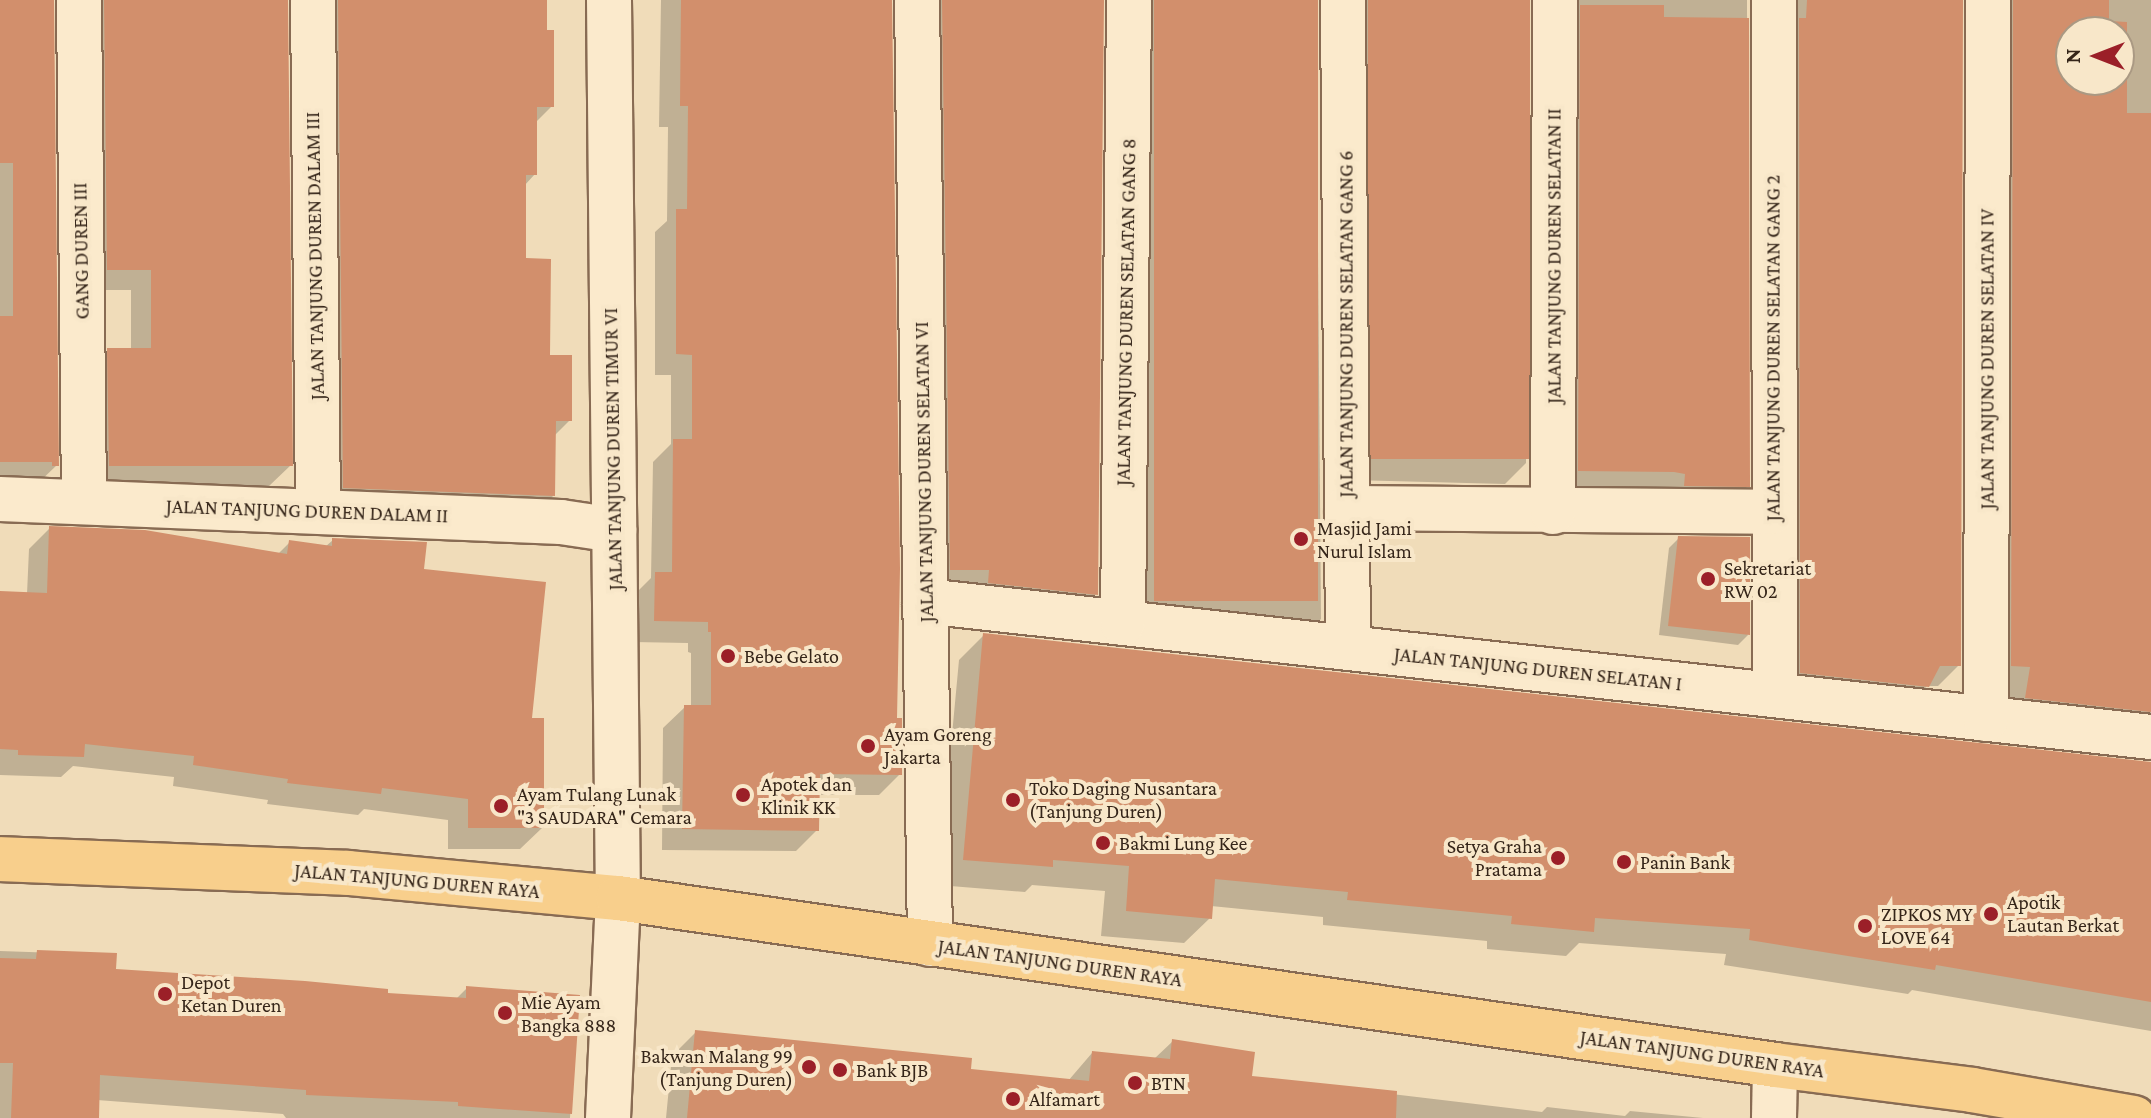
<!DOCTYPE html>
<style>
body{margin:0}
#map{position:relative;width:2151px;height:1118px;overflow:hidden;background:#f0dcb9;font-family:"Crimson Pro",serif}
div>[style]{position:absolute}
.shadow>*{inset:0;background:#0003}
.building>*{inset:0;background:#d28f6c;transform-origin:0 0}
.roads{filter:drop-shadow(2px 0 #886b53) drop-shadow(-2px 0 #886b53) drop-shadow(0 2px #886b53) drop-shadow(0 -2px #886b53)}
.minor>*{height:44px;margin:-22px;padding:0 22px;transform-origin:22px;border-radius:22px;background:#fbeacc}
.tertiary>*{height:44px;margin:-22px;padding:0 22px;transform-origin:22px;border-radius:22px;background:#fbeacc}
.primary>*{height:44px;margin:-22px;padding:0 22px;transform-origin:22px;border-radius:22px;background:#f8cf8c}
.dots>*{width:22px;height:22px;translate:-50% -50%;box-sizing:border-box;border:4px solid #f8e7c9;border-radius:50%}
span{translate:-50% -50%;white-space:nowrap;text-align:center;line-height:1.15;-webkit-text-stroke:8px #f8e7c9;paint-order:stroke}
.street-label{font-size:20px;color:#352519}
.poi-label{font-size:20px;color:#352519}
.left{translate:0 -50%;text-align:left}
.right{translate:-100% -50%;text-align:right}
.north{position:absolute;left:2055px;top:16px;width:80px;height:80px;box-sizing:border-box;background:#f8e7c9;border:2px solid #aa9983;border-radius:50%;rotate:270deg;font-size:22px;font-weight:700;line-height:32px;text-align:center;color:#352519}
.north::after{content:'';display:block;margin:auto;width:28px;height:36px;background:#9b1f28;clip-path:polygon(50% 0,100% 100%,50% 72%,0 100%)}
</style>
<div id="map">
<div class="shadow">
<i style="clip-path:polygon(0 0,52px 0,57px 465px,35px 486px,0 482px)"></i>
<i style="clip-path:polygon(71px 0,286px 0,291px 465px,269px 486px,88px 486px,87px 371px,108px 350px,131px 350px,131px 290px,86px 290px)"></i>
<i style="clip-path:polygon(305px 0,545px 0,552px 106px,535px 123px,535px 174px,524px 186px,524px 260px,548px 357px,570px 420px,554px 436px,553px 496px,532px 517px,322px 508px)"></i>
<i style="clip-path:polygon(661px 0,890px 0,895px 720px,900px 774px,879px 795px,818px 795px,817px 830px,796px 851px,662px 850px,663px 728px,685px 707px,691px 707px,691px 653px,688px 652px,688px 643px,633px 642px,634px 595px,651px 578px,653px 462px,671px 444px,671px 375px,655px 375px,655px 232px,667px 221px,668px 127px,659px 127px)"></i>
<i style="clip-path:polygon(909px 0,1102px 0,1096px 594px,1075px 615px,929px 590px)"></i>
<i style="clip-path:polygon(1121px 0,1316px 0,1321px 619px,1300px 640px,1128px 621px)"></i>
<i style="clip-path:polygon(1335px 0,1528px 0,1526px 463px,1505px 484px,1351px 480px)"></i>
<i style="clip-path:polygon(1547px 0,1747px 0,1748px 486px,1726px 507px,1558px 492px)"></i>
<i style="clip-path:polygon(1766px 0,1961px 0,1959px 665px,1938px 686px,1927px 686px,1906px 708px,1780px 694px)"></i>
<i style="clip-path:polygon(evenodd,1980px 0,2151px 0,2151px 718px,2005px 717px,2009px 687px,1991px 687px,1980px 0,2071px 32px,2119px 32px,2119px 80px,2071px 80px,2071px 32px)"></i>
<i style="clip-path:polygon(50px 528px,278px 554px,290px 542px,325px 547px,333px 540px,422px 571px,530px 720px,542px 828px,520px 849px,448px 849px,448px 820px,364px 809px,358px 815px,267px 804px,268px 800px,173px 786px,174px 777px,73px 766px,61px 777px,0 775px,0 593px,27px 594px,29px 549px)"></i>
<i style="clip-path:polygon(1679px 538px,1748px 635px,1738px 645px,1659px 635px,1669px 548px)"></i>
<i style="clip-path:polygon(984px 635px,2151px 765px,2151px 1031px,1912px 990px,1908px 994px,1724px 965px,1726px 954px,1579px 943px,1566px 956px,1487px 949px,1487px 941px,1323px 925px,1323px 917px,1211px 906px,1210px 918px,1184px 943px,1101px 936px,1105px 891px,1032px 885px,1025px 892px,938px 885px,959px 660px)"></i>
<i style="clip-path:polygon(0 951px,115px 955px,114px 971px,385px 994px,456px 999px,467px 988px,578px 997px,570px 1118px,286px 1118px,283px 1114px,97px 1100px,97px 1118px,0 1118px)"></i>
<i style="clip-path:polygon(696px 1032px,968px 1071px,1068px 1081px,1092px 1053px,1154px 1059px,1173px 1041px,1250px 1077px,1542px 1112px,1547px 1107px,1625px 1116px,1630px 1111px,1703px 1118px,666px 1118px,672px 1056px)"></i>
</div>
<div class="building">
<i style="clip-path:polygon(0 0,54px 0,59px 466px,52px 466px,52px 462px,0 462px,0 316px,13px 316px,13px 163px,0 163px)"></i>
<i style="clip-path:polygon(104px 0,288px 0,293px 466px,109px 466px,107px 348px,151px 348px,151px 270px,107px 270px)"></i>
<i style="clip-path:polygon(338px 0,547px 0,547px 30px,554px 30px,554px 107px,537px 107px,537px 175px,526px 175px,526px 258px,551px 259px,550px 355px,572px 355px,572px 421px,556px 421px,555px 496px,343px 488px)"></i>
<i style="clip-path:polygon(681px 0,892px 0,900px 569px,897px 718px,902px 718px,902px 775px,820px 774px,819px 831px,682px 829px,684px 705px,711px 705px,711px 632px,708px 632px,708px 622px,654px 621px,655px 572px,672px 572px,673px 439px,692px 439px,692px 355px,676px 354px,676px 209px,687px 209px,688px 106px,680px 106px)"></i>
<i style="clip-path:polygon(942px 0,1104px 0,1098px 595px,988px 583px,989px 570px,950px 570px)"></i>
<i style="left:1154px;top:0;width:164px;height:601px"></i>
<i style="left:1368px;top:0;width:162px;height:459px"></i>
<i style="clip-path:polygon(1807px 0,1963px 0,1961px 666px,1940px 666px,1929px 687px,1800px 673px,1799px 18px,1806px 18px)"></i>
<i style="clip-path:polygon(evenodd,2013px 0,2109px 0,2109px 21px,2127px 22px,2127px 113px,2151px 113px,2151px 712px,2025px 698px,2030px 667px,2011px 666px,2013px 0,2071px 32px,2119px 32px,2119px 80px,2071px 80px,2071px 32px)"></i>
<i style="clip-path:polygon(1580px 5px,1664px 5px,1664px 17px,1749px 18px,1750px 487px,1684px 486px,1685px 474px,1674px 472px,1578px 471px)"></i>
<i style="clip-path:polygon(49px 526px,145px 530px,287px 554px,289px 540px,332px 546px,332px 538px,427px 542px,424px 569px,546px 582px,532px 718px,544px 718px,544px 828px,468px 828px,468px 799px,382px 788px,381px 794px,287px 783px,288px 779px,193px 765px,194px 756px,85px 744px,84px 757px,18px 755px,18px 750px,0 749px,0 591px,47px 593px)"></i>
<i style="clip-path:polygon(1678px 536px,1750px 537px,1750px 635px,1668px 626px)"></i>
<i style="clip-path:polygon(983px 633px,2151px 762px,2151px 1002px,1936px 965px,1935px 970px,1749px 940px,1750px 929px,1595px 918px,1594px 932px,1511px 924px,1512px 916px,1347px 900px,1348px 892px,1215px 879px,1212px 919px,1126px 911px,1129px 866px,1053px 860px,1053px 867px,963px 860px)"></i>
<i style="clip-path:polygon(37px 950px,117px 953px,116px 969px,305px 981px,388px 989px,388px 993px,466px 998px,466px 986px,580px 995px,572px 1114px,458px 1106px,458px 1102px,306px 1095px,306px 1090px,100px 1075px,99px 1118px,11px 1118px,13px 1063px,0 1063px,0 958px,36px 959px)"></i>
<i style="clip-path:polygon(695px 1030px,972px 1058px,971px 1069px,1089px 1081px,1092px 1051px,1170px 1059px,1172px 1039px,1255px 1052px,1252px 1076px,1397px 1091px,1396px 1118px,687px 1118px)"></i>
</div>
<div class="roads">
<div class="minor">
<i style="left:79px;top:0;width:502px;rotate:89.43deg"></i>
<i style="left:313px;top:0;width:511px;rotate:89.44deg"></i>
<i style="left:609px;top:0;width:898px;rotate:89.43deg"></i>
<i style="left:917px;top:0;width:944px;rotate:89.21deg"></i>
<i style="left:1343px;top:0;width:648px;rotate:89.56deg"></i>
<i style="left:1774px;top:0;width:695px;rotate:89.92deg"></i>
<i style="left:0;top:499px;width:561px;rotate:2.35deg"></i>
<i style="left:561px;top:522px;width:54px;rotate:8.6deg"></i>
<i style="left:1347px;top:508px;width:426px;rotate:0.5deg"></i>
<i style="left:1553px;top:512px;width:512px;rotate:-89.78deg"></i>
<i style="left:925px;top:601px;width:1234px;rotate:6.33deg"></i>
<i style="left:1123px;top:623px;width:623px;rotate:-89.45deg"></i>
<i style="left:1986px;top:719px;width:719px;rotate:-89.84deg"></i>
<i style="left:1774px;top:1118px;width:53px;rotate:-88.9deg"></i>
</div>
<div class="tertiary">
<i style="left:608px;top:1118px;width:220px;rotate:-87.4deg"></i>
</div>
<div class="primary">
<i style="left:0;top:859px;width:348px;rotate:2.3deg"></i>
<i style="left:348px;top:873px;width:271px;rotate:5.3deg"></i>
<i style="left:618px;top:898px;width:1169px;rotate:8.21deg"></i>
<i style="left:1775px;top:1065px;width:199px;rotate:7.2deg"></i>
<i style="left:1972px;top:1090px;width:164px;rotate:9.8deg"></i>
</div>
</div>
<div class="dots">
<i style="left:1301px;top:539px;background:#9b1f28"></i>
<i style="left:1708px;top:579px;background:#9b1f28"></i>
<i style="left:728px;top:656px;background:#9b1f28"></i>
<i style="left:868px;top:746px;background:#9b1f28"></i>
<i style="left:743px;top:795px;background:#9b1f28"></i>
<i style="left:1013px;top:800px;background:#9b1f28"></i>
<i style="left:501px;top:806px;background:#9b1f28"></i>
<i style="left:1103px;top:843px;background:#9b1f28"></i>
<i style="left:1558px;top:858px;background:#9b1f28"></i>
<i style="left:1624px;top:862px;background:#9b1f28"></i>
<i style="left:1991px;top:914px;background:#9b1f28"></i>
<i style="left:1865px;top:926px;background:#9b1f28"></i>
<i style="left:165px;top:994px;background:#9b1f28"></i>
<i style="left:505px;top:1013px;background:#9b1f28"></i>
<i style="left:809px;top:1067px;background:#9b1f28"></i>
<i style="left:840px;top:1070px;background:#9b1f28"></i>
<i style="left:1135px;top:1083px;background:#9b1f28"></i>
<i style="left:1013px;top:1099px;background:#9b1f28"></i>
</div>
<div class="street-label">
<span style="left:81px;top:251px;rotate:-91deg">GANG DUREN III</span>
<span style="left:315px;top:256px;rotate:-91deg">JALAN TANJUNG DUREN DALAM III</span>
<span style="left:1554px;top:256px;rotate:-90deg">JALAN TANJUNG DUREN SELATAN II</span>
<span style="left:1126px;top:312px;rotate:-89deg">JALAN TANJUNG DUREN SELATAN GANG 8</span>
<span style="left:1346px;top:324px;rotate:-90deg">JALAN TANJUNG DUREN SELATAN GANG 6</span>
<span style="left:1773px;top:348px;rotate:-90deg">JALAN TANJUNG DUREN SELATAN GANG 2</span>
<span style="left:1987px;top:359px;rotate:-90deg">JALAN TANJUNG DUREN SELATAN IV</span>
<span style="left:613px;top:449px;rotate:-91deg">JALAN TANJUNG DUREN TIMUR VI</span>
<span style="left:924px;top:472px;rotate:-91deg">JALAN TANJUNG DUREN SELATAN VI</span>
<span style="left:307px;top:511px;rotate:2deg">JALAN TANJUNG DUREN DALAM II</span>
<span style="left:1538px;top:669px;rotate:6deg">JALAN TANJUNG DUREN SELATAN I</span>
<span style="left:417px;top:881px;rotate:5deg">JALAN TANJUNG DUREN RAYA</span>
<span style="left:1060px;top:963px;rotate:8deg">JALAN TANJUNG DUREN RAYA</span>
<span style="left:1702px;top:1054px;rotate:8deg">JALAN TANJUNG DUREN RAYA</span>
</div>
<div class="poi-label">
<span class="left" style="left:1317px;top:540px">Masjid Jami<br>Nurul Islam</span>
<span class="left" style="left:1724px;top:580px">Sekretariat<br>RW 02</span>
<span class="left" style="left:744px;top:656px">Bebe Gelato</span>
<span class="left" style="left:884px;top:746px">Ayam Goreng<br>Jakarta</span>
<span class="left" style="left:761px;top:796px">Apotek dan<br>Klinik KK</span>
<span class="left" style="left:1029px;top:800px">Toko Daging Nusantara<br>(Tanjung Duren)</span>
<span class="left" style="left:517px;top:806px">Ayam Tulang Lunak<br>"3 SAUDARA" Cemara</span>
<span class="left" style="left:1119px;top:843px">Bakmi Lung Kee</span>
<span class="right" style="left:1542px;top:858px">Setya Graha<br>Pratama</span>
<span class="left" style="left:1640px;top:862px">Panin Bank</span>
<span class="left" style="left:2007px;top:914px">Apotik<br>Lautan Berkat</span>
<span class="left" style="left:1881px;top:926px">ZIPKOS MY<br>LOVE 64</span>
<span class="left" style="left:181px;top:994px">Depot<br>Ketan Duren</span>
<span class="left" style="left:521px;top:1014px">Mie Ayam<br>Bangka 888</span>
<span class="right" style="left:793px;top:1068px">Bakwan Malang 99<br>(Tanjung Duren)</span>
<span class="left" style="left:856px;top:1070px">Bank BJB</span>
<span class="left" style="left:1151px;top:1083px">BTN</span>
<span class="left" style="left:1029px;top:1099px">Alfamart</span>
</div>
<div class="north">N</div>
</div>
